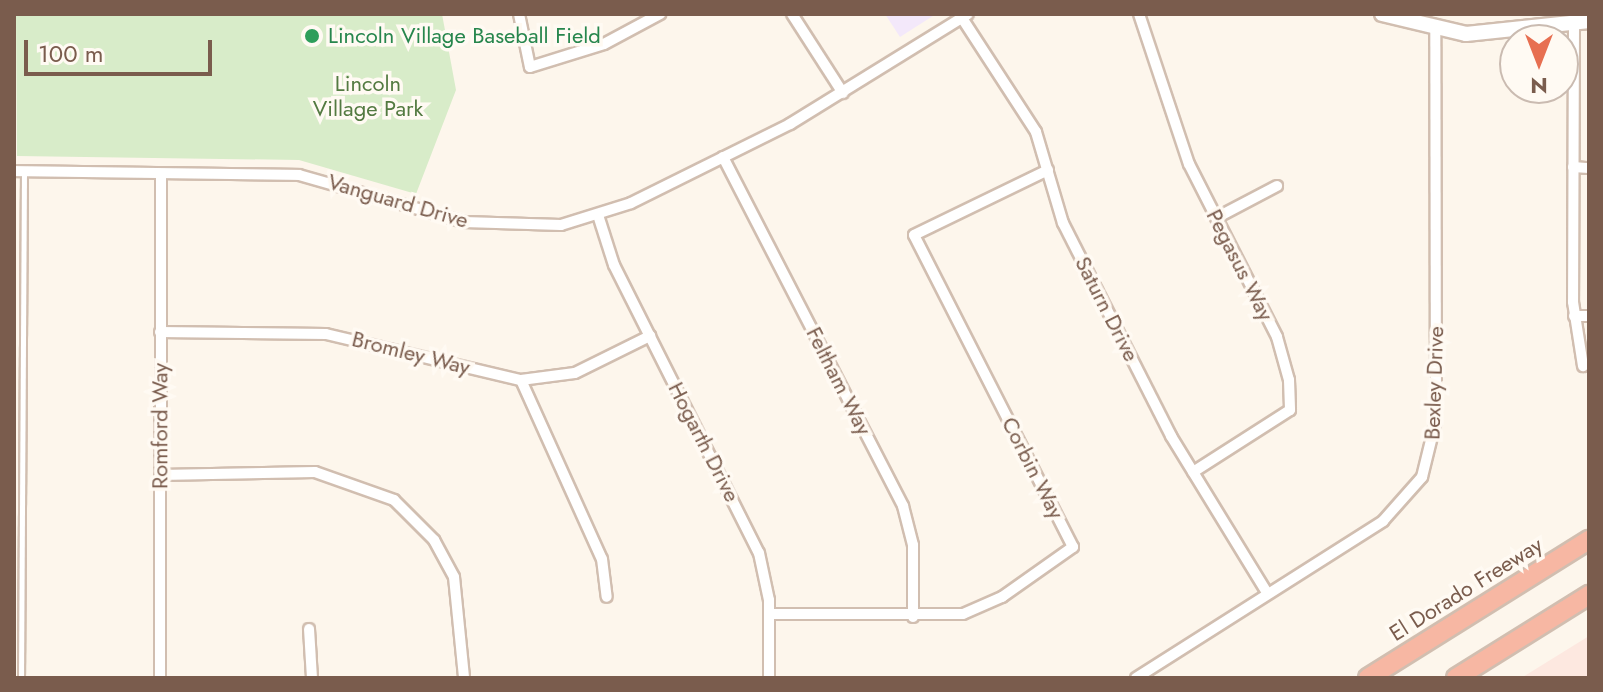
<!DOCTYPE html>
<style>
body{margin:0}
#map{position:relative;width:1603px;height:692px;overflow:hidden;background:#fdf6ec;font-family:Jost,sans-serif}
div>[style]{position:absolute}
.commercial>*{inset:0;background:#fde8e0}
.education>*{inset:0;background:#f3e8fa}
.green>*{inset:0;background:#d8ecc9}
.roads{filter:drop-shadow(2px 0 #d1beb0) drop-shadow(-2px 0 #d1beb0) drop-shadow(0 2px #d1beb0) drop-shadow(0 -2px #d1beb0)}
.lane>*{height:5px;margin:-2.5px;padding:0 2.5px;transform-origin:2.5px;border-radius:2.5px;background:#fff}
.street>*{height:10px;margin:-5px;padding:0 5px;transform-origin:5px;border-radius:5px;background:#fff}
.secondary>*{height:14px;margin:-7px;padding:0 7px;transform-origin:7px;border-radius:7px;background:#fff}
.highway>*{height:18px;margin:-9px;padding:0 9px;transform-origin:9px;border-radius:9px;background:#f7b7a3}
.dots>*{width:22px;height:22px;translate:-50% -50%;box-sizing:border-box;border:4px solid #fffaf3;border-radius:50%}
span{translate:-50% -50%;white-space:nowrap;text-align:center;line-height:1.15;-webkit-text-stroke:7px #fffaf3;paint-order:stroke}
.leisure-label{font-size:22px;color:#27864d}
.left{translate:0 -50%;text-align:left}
.park-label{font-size:22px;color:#537a41}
.street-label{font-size:22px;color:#7a5c4d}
.frame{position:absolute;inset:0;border:16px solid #7a5c4d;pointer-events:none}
.north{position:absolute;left:1499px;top:24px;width:80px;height:80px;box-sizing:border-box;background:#fffaf3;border:2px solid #cabbb1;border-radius:50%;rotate:180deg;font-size:22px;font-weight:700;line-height:32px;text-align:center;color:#7a5c4d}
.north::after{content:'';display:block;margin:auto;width:28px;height:36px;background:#e76f51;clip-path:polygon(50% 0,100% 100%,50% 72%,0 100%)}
.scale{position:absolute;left:24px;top:40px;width:188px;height:36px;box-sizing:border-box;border:4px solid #7a5c4d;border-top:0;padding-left:10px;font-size:24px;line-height:28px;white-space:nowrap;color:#7a5c4d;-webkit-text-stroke:6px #fffaf3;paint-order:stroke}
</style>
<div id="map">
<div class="commercial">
<i style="clip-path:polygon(1589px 636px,1589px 678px,1521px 678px)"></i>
</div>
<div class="education">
<i style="clip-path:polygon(885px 14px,936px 14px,900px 37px)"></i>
</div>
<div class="green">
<i style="clip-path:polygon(16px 14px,442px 14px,456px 90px,416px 194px,299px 160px,17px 156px)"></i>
</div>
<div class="roads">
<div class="lane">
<i style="left:21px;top:678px;width:506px;rotate:-89.66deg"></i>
</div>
<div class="street">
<i style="left:519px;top:14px;width:54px;rotate:78.3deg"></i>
<i style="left:530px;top:67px;width:77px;rotate:-17.3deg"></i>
<i style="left:604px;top:44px;width:64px;rotate:-28.2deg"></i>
<i style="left:792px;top:14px;width:94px;rotate:57.2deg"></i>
<i style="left:1139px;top:14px;width:158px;rotate:71.6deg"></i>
<i style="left:1189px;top:164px;width:194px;rotate:63deg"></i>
<i style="left:1277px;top:337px;width:45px;rotate:74.4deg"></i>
<i style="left:1289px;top:380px;width:30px;rotate:88deg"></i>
<i style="left:1290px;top:410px;width:115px;rotate:147.4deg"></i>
<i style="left:962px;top:18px;width:136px;rotate:57deg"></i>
<i style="left:1036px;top:132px;width:95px;rotate:73.5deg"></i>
<i style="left:1063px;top:223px;width:239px;rotate:63.1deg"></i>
<i style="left:1171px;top:436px;width:185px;rotate:58.5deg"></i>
<i style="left:1574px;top:25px;width:277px;rotate:90.2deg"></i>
<i style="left:1573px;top:302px;width:65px;rotate:81.1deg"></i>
<i style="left:723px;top:157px;width:393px;rotate:62.7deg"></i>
<i style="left:903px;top:506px;width:40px;rotate:75.6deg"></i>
<i style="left:913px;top:545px;width:72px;rotate:90deg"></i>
<i style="left:1573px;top:167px;width:16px;rotate:4deg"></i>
<i style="left:14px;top:171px;width:285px;rotate:0.8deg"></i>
<i style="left:299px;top:175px;width:172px;rotate:15.9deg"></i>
<i style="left:464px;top:222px;width:97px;rotate:1.8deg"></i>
<i style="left:561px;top:225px;width:73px;rotate:-17.4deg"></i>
<i style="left:631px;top:203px;width:178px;rotate:-26.4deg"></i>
<i style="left:790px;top:124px;width:209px;rotate:-31.7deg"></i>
<i style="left:598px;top:215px;width:52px;rotate:72.3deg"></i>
<i style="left:614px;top:265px;width:322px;rotate:63.3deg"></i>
<i style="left:759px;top:553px;width:48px;rotate:78deg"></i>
<i style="left:769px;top:600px;width:78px;rotate:90deg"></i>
<i style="left:1216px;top:218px;width:69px;rotate:-27.7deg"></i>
<i style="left:1574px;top:316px;width:15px"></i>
<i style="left:160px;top:332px;width:166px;rotate:0.7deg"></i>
<i style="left:326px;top:334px;width:200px;rotate:13.3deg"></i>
<i style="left:521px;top:380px;width:54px;rotate:-7.4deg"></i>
<i style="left:575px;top:373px;width:84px;rotate:-26.3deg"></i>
<i style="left:521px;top:380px;width:196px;rotate:65.7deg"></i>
<i style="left:602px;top:559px;width:38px;rotate:83deg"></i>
<i style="left:160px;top:475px;width:155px;rotate:-1.1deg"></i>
<i style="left:315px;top:472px;width:84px;rotate:19.5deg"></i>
<i style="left:394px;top:500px;width:57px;rotate:45deg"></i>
<i style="left:434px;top:540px;width:42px;rotate:61.6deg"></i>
<i style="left:454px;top:577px;width:101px;rotate:84.3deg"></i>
<i style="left:770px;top:614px;width:193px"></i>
<i style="left:963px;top:614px;width:43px;rotate:-23.6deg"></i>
<i style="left:1002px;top:597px;width:87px;rotate:-35.2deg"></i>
<i style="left:1073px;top:547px;width:350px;rotate:-117deg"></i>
<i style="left:914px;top:235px;width:149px;rotate:-25.9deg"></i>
<i style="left:309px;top:629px;width:49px;rotate:86.5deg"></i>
<i style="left:160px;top:678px;width:504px;rotate:-89.89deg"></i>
<i style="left:1136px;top:678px;width:293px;rotate:-32.4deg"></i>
<i style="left:1383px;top:521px;width:59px;rotate:-48.4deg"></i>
<i style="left:1422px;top:477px;width:59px;rotate:-76.2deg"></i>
<i style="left:1436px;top:420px;width:389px;rotate:-90.1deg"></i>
</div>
<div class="secondary">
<i style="left:1382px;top:14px;width:86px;rotate:13.4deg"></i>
<i style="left:1466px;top:34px;width:124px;rotate:-6deg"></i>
</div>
<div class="highway">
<i style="left:1368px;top:678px;width:261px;rotate:-32deg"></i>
<i style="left:1456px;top:678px;width:157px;rotate:-32deg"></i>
</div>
</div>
<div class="dots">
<i style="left:312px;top:36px;background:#2e9e5b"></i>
</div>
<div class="leisure-label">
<span class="left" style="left:328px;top:36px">Lincoln Village Baseball Field</span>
</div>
<div class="park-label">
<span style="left:368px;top:96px">Lincoln<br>Village Park</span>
</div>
<div class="street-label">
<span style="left:398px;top:201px;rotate:16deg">Vanguard Drive</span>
<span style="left:1240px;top:265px;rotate:63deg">Pegasus Way</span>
<span style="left:1107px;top:309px;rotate:63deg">Saturn Drive</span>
<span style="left:411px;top:353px;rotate:14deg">Bromley Way</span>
<span style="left:839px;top:381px;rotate:63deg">Feltham Way</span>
<span style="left:1434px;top:383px;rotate:-88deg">Bexley Drive</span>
<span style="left:160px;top:426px;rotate:-90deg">Romford Way</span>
<span style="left:704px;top:442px;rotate:63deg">Hogarth Drive</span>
<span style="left:1033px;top:468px;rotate:63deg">Corbin Way</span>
<span style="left:1466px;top:589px;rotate:-32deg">El Dorado Freeway</span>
</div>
<div class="frame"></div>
<div class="north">N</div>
<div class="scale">100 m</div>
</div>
